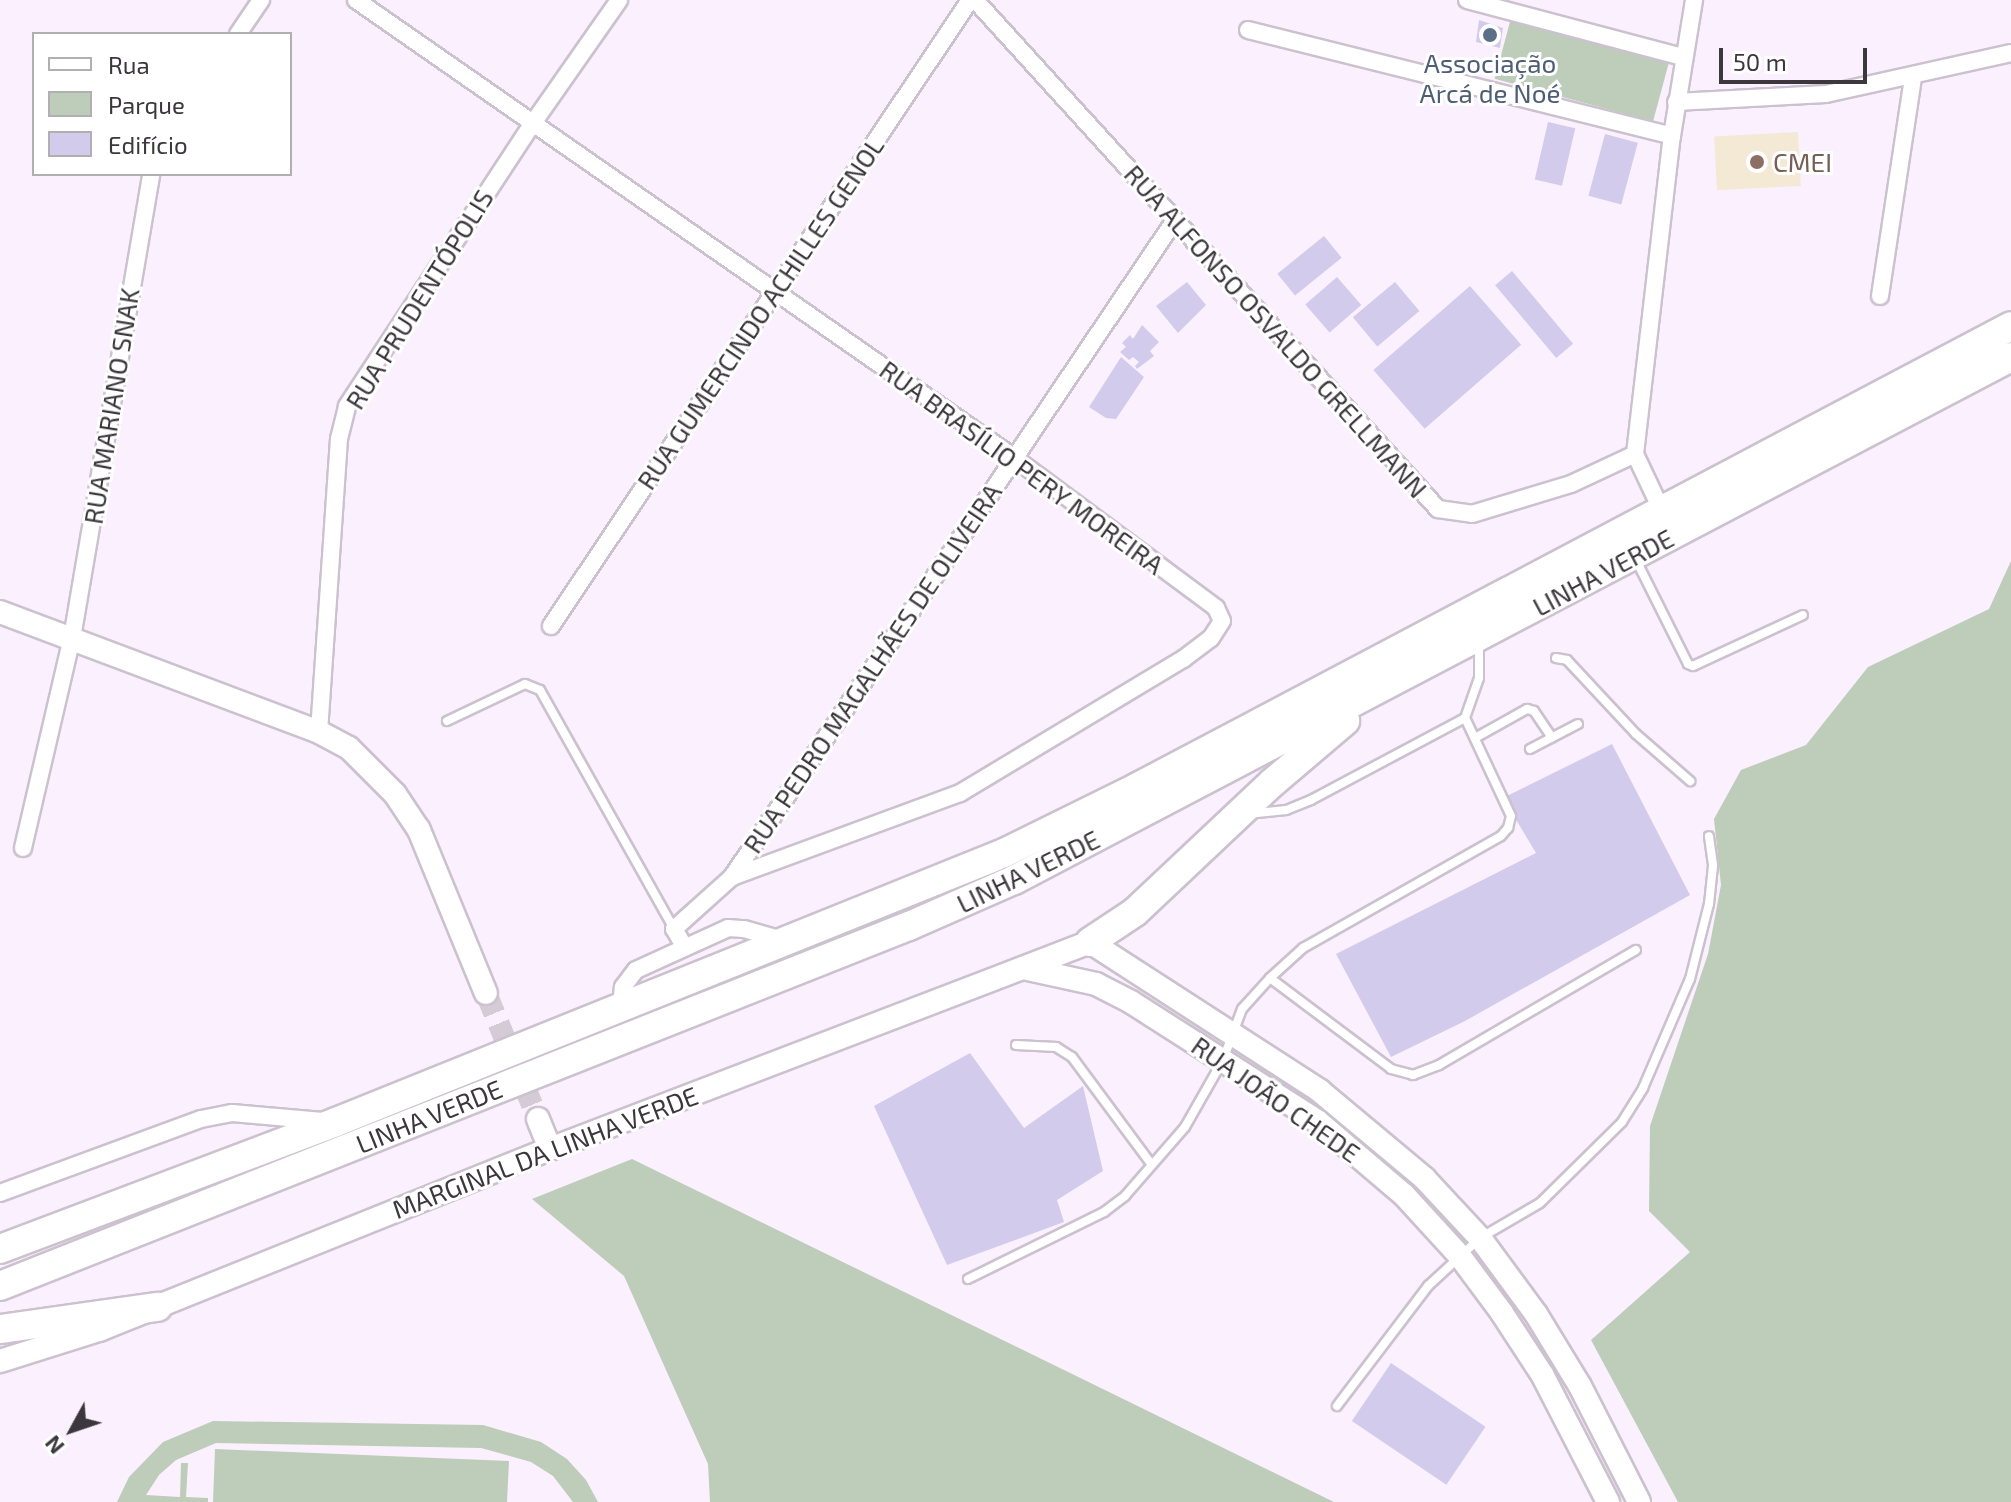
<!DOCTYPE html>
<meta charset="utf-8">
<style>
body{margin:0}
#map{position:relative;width:2011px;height:1502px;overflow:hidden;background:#fbf0fe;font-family:"Exo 2",sans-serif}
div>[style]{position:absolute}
.education>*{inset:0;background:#f4e9d4;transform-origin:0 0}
.green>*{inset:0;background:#beccba;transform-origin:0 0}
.building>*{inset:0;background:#d2cbeb;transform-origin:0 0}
.secondary-tunnel>*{height:22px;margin-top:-11px;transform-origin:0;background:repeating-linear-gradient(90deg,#d5cbd7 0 22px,transparent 0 33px)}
.roads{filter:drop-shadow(2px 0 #ccc1cf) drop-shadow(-2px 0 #ccc1cf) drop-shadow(0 2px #ccc1cf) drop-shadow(0 -2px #ccc1cf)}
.lane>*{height:8px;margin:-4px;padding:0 4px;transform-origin:4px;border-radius:4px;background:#fff}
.street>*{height:16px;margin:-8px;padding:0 8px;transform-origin:8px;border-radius:8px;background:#fff}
.secondary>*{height:22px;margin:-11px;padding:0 11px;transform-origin:11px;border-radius:11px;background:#fff}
.highway>*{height:28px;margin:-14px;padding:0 14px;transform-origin:14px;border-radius:14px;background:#fff}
.dots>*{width:22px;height:22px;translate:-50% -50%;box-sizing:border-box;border:4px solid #fff;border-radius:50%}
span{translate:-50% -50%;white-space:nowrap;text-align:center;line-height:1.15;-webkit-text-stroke:6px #fff;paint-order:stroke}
.service-label{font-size:26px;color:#4e5e75}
.education-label{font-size:26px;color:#785e54}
.left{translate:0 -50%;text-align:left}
.street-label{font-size:26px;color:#3b373c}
.legend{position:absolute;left:32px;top:32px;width:260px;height:144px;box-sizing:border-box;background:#fff;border:2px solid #b1afb1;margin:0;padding:10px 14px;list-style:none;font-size:24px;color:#3b373c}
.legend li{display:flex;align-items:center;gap:16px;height:40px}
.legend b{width:40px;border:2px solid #b1afb1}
.north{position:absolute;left:32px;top:1390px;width:80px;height:80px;-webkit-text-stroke:6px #fff;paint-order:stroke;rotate:230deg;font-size:22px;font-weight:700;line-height:32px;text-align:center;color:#3b373c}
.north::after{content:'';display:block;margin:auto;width:28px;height:36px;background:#3b373c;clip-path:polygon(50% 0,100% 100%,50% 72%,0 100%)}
.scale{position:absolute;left:1719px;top:48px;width:148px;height:36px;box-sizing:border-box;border:4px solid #3b373c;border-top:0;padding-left:10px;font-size:24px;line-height:28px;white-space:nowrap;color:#3b373c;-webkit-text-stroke:6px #fff;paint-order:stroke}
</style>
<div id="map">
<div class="education">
<i style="left:1798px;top:132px;width:54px;height:84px;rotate:87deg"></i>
</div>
<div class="green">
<i style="left:1511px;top:18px;width:164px;height:63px;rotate:15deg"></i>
<i style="clip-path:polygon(2011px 561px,2011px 1502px,1678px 1502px,1591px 1340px,1690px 1252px,1649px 1211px,1650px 1126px,1708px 954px,1721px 885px,1714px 819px,1741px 770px,1806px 745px,1868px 667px,1989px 609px)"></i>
<i style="clip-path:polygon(632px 1159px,1334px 1502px,710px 1502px,708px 1464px,624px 1276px,532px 1199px)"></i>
<i style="clip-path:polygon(213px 1421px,483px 1425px,541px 1442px,567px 1459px,586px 1480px,598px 1502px,573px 1502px,553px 1476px,531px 1462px,481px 1448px,216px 1443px,176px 1460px,159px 1475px,146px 1495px,180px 1497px,181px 1463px,188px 1463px,186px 1497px,208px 1498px,208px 1502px,117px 1502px,129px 1477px,163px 1442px)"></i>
<i style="clip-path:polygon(215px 1449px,509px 1461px,507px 1502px,213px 1502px)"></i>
</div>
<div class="building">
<i style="clip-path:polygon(1479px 20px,1503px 28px,1500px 48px,1476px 42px)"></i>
<i style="left:1548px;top:122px;width:28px;height:59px;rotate:13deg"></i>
<i style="left:1605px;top:134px;width:34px;height:64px;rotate:15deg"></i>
<i style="left:1324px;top:236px;width:28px;height:60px;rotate:51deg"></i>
<i style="left:1512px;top:271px;width:95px;height:22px;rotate:50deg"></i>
<i style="left:1337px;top:277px;width:37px;height:42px;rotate:49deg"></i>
<i style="clip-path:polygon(1187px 282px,1206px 305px,1178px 333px,1156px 306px)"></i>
<i style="left:1395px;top:282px;width:38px;height:55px;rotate:50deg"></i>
<i style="left:1470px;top:286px;width:78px;height:128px;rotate:49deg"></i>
<i style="clip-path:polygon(1142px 325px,1159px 342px,1150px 351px,1154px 356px,1137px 369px,1135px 366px,1139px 362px,1133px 357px,1129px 360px,1120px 352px,1126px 347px,1122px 343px,1130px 335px,1133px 339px)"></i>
<i style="clip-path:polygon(1121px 357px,1144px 377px,1116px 419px,1106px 418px,1089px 407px)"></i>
<i style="clip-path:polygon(1612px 744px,1690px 895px,1465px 1021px,1391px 1057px,1336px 954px,1536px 853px,1503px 798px)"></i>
<i style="clip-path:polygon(970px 1053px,1024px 1128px,1083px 1086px,1103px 1171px,1057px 1200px,1064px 1222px,947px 1265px,874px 1106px)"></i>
<i style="left:1391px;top:1363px;width:114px;height:70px;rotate:34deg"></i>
</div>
<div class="secondary-tunnel">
<i style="left:486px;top:993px;width:136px;rotate:67.6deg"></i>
</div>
<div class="roads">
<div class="lane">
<i style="left:1636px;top:560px;width:116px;rotate:63.4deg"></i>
<i style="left:1688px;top:664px;width:5px;rotate:22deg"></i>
<i style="left:1693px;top:666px;width:121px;rotate:-24.9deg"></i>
<i style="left:1556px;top:658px;width:11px;rotate:10deg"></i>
<i style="left:1567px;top:660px;width:101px;rotate:47deg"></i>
<i style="left:1636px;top:734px;width:72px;rotate:41deg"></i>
<i style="left:1465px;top:718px;width:42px;rotate:-70.7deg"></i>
<i style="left:1479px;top:678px;width:37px;rotate:-90deg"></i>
<i style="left:447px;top:721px;width:86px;rotate:-25.4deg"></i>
<i style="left:525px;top:684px;width:16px;rotate:22deg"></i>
<i style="left:540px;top:690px;width:274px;rotate:60.7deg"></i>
<i style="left:1475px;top:738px;width:60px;rotate:-29.1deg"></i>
<i style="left:1527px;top:709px;width:7px;rotate:16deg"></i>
<i style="left:1534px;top:711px;width:32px;rotate:56deg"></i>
<i style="left:1530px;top:749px;width:54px;rotate:-27.5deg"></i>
<i style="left:1270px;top:978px;width:151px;rotate:36.9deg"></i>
<i style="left:1391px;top:1069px;width:23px;rotate:15deg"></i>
<i style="left:1413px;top:1075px;width:28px;rotate:-21deg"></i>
<i style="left:1439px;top:1065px;width:228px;rotate:-30.3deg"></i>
<i style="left:1016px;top:1045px;width:40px;rotate:2.9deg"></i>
<i style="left:1056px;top:1047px;width:19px;rotate:32deg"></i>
<i style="left:1072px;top:1057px;width:134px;rotate:53.5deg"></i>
<i style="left:968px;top:1279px;width:152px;rotate:-26.2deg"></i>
<i style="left:1104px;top:1212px;width:26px;rotate:-37deg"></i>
<i style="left:1125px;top:1196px;width:91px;rotate:-49deg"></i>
<i style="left:1185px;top:1127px;width:77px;rotate:-60.4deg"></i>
<i style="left:1223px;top:1060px;width:54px;rotate:-69.6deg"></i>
<i style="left:1242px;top:1009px;width:42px;rotate:-47.9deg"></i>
<i style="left:1270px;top:978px;width:45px;rotate:-42.3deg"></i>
<i style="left:1303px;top:948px;width:227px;rotate:-29.5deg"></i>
<i style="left:1501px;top:836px;width:11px;rotate:-49deg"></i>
<i style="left:1508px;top:828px;width:12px;rotate:-76deg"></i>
<i style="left:1511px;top:816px;width:108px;rotate:-115.1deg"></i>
<i style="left:1465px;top:718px;width:174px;rotate:152deg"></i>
<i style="left:1311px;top:800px;width:27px;rotate:158deg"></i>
<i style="left:1286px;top:810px;width:36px;rotate:174deg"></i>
<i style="left:1337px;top:1406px;width:151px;rotate:-52.8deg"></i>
<i style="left:1428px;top:1286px;width:71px;rotate:-42.7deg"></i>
<i style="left:1480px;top:1238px;width:69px;rotate:-30.3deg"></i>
<i style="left:1540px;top:1203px;width:115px;rotate:-44.6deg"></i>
<i style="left:1622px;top:1122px;width:40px;rotate:-58deg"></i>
<i style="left:1643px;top:1088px;width:119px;rotate:-66.7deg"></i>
<i style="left:1690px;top:979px;width:77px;rotate:-75.8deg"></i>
<i style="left:1709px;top:904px;width:39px;rotate:-84deg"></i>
<i style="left:1713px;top:865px;width:29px;rotate:-98deg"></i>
</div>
<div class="street">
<i style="left:356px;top:0;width:800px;rotate:34.82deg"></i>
<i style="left:1013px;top:457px;width:253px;rotate:36.6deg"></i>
<i style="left:1216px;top:608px;width:14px;rotate:65deg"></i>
<i style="left:1222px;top:621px;width:20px;rotate:123deg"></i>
<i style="left:1211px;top:638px;width:35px;rotate:143deg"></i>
<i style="left:1183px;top:659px;width:260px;rotate:149deg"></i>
<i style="left:960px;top:793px;width:243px;rotate:159.8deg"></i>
<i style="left:975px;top:0;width:688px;rotate:47.71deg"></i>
<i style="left:1438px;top:509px;width:34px;rotate:8deg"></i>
<i style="left:1472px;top:514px;width:103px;rotate:-16.9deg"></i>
<i style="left:1571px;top:484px;width:71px;rotate:-25.1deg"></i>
<i style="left:1467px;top:0;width:223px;rotate:14.8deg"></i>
<i style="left:1248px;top:30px;width:437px;rotate:14deg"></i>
<i style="left:238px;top:34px;width:41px;rotate:-55.9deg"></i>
<i style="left:1676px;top:102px;width:150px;rotate:-3.1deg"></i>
<i style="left:1826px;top:94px;width:189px;rotate:-12.5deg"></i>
<i style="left:1880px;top:296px;width:221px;rotate:-81.4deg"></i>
<i style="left:1661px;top:509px;width:61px;rotate:-115.3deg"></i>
<i style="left:1635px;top:454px;width:320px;rotate:-83.4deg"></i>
<i style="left:1672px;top:136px;width:138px;rotate:-80.8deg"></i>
<i style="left:551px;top:626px;width:753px;rotate:-56.2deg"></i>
<i style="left:319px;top:732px;width:294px;rotate:-86.1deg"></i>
<i style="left:339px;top:439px;width:34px;rotate:-76deg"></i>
<i style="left:347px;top:406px;width:339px;rotate:-56.7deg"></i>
<i style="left:533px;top:123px;width:150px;rotate:-55deg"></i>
<i style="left:23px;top:848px;width:216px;rotate:-76.9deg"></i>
<i style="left:72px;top:638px;width:471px;rotate:-80.3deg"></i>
<i style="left:684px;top:946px;width:20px;rotate:-120deg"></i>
<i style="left:674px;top:929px;width:78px;rotate:-41.9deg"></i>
<i style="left:732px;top:877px;width:792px;rotate:-56.01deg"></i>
<i style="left:621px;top:1008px;width:21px;rotate:-85deg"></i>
<i style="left:623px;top:987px;width:21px;rotate:-53deg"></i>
<i style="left:636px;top:970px;width:101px;rotate:-24.5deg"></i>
<i style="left:728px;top:928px;width:16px;rotate:4deg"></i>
<i style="left:744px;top:929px;width:40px;rotate:16deg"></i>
<i style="left:0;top:1193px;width:214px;rotate:-20.2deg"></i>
<i style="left:201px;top:1119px;width:32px;rotate:-11deg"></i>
<i style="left:232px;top:1113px;width:91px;rotate:5deg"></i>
</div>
<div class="secondary">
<i style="left:0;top:612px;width:341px;rotate:20.6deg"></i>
<i style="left:319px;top:732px;width:34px;rotate:28deg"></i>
<i style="left:349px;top:748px;width:65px;rotate:45deg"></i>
<i style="left:395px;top:794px;width:43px;rotate:56.3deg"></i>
<i style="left:419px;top:830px;width:176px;rotate:67.7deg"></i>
<i style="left:1023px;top:968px;width:75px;rotate:12.4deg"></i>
<i style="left:1096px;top:984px;width:39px;rotate:27deg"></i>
<i style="left:1131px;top:1002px;width:221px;rotate:32.6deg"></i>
<i style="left:1317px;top:1121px;width:114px;rotate:40.4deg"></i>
<i style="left:1404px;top:1195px;width:81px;rotate:47.5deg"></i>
<i style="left:1459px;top:1255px;width:72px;rotate:53.4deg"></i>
<i style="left:1502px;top:1313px;width:75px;rotate:56.9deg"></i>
<i style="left:1543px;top:1376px;width:142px;rotate:62.7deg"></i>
<i style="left:538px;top:1119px;width:32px;rotate:68deg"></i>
<i style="left:0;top:1361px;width:104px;rotate:-17.4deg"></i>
<i style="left:99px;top:1330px;width:486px;rotate:-21.9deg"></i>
<i style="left:550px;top:1149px;width:578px;rotate:-20.97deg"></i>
<i style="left:1090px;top:942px;width:274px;rotate:32.9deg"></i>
<i style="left:1320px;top:1091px;width:136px;rotate:39.9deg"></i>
<i style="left:1424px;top:1178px;width:82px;rotate:47deg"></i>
<i style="left:1480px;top:1238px;width:94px;rotate:53.6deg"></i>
<i style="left:1536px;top:1314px;width:84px;rotate:58.6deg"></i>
<i style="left:1580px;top:1386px;width:130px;rotate:63deg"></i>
</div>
<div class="highway">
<i style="left:1090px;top:942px;width:54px;rotate:-33.7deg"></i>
<i style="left:1135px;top:912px;width:188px;rotate:-43.3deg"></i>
<i style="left:1272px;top:783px;width:96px;rotate:-40.3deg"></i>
<i style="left:0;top:1249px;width:359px;rotate:-20.7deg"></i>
<i style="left:336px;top:1122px;width:720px;rotate:-21.93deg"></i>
<i style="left:1004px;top:853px;width:147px;rotate:-26.2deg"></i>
<i style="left:1136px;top:788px;width:989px;rotate:-27.83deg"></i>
<i style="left:0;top:1286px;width:978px;rotate:-21.61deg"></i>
<i style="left:909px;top:926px;width:115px;rotate:-23.7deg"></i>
<i style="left:1014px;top:880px;width:1126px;rotate:-27.68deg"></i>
<i style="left:0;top:1329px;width:159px;rotate:-8deg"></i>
</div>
</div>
<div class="dots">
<i style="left:1490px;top:35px;background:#5c6f8a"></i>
<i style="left:1757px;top:162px;background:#8d6e63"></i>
</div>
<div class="service-label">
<span style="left:1490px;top:78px">Associação<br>Arcá de Noé</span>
</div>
<div class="education-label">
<span class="left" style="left:1773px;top:162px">CMEI</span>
</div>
<div class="street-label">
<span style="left:419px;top:299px;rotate:-58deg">RUA PRUDENTÓPOLIS</span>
<span style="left:760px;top:313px;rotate:-56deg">RUA GUMERCINDO ACHILLES GENOL</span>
<span style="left:1276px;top:331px;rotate:48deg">RUA ALFONSO OSVALDO GRELLMANN</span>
<span style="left:111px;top:406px;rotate:-81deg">RUA MARIANO SNAK</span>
<span style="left:1022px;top:467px;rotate:36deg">RUA BRASÍLIO PERY MOREIRA</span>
<span style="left:1603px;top:572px;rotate:-28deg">LINHA VERDE</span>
<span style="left:872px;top:668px;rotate:-56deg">RUA PEDRO MAGALHÃES DE OLIVEIRA</span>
<span style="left:1028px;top:871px;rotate:-26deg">LINHA VERDE</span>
<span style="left:1276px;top:1099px;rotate:35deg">RUA JOÃO CHEDE</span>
<span style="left:429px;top:1116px;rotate:-22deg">LINHA VERDE</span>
<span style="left:545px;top:1152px;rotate:-21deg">MARGINAL DA LINHA VERDE</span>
</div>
<ul class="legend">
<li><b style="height:10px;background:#fff"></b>Rua</li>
<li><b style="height:22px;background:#beccba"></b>Parque</li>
<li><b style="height:22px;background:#d2cbeb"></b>Edifício</li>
</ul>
<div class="north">N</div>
<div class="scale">50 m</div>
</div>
